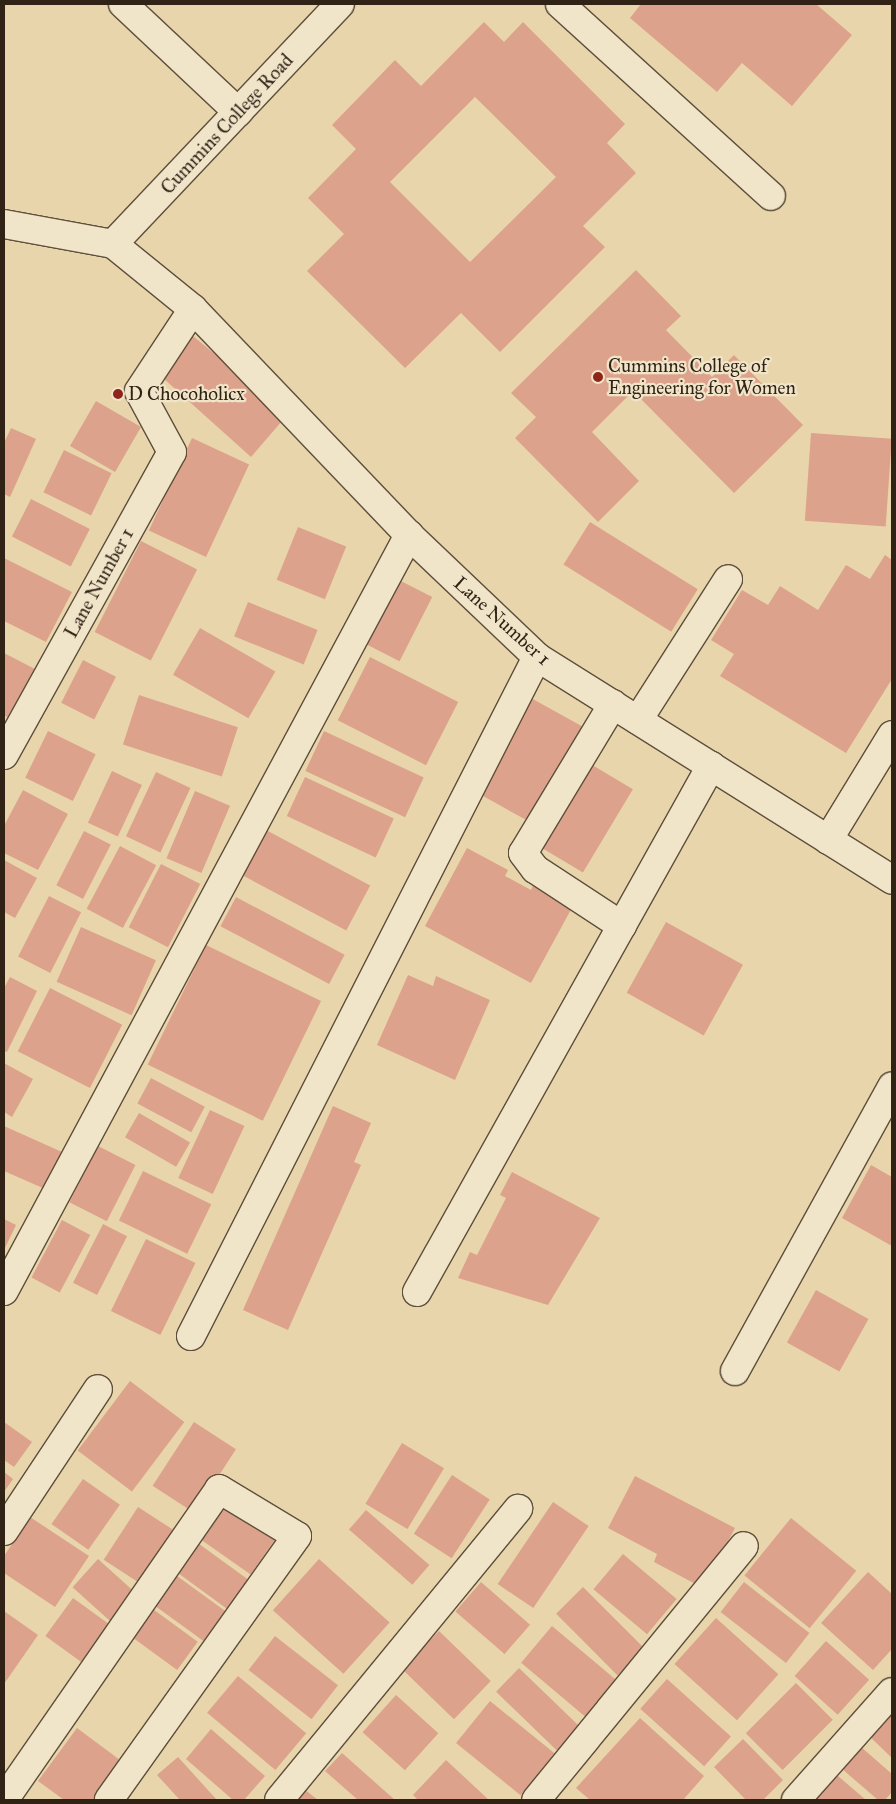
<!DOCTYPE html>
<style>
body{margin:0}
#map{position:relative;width:896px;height:1804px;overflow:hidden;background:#e8d5ac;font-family:"IM FELL Great Primer",serif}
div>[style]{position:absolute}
.building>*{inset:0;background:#dda28b;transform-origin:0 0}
.roads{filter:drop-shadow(1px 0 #5e4f3b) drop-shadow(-1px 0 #5e4f3b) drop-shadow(0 1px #5e4f3b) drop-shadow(0 -1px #5e4f3b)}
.minor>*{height:28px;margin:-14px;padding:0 14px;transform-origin:14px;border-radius:14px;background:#f0e4c9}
.dots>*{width:14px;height:14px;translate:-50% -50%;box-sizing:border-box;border:2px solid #f0e4c9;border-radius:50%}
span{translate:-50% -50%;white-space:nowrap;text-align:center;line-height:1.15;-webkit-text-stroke:4.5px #f0e4c9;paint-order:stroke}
.street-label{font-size:19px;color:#302215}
.poi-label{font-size:19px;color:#302215}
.left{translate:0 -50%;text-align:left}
.frame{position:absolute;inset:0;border:5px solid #302215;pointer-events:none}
</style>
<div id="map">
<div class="building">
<i style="clip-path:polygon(641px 4px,816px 4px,852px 35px,792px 106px,742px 63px,717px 92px,630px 18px)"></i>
<i style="clip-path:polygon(evenodd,484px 22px,504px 42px,523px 22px,625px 124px,607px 143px,636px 173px,583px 226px,605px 247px,500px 352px,461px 313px,405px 368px,307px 271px,344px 234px,308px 198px,356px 149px,332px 125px,395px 60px,421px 86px,484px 22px,475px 97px,556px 177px,470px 262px,390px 182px,475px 97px)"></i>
<i style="clip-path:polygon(636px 270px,681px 316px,666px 330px,712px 377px,734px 355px,803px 425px,734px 493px,633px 391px,592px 432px,639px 481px,598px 522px,515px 438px,536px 417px,511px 393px)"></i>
<i style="clip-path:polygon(188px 332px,288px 414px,251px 457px,163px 378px)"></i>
<i style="left:96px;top:401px;width:52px;height:52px;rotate:30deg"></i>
<i style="clip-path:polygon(11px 428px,36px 439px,10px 497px,4px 494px,4px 443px)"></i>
<i style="left:811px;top:433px;width:81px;height:88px;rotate:4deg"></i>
<i style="left:192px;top:438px;width:63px;height:102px;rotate:25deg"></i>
<i style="left:64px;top:450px;width:53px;height:47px;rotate:26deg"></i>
<i style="left:31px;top:499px;width:66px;height:42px;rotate:27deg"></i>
<i style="left:590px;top:522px;width:127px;height:50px;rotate:32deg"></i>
<i style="left:298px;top:527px;width:52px;height:57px;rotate:22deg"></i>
<i style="left:141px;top:541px;width:63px;height:102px;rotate:27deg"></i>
<i style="clip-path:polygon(885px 555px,892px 560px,892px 679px,846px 753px,720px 676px,734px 654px,711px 640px,742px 590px,768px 605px,780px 586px,818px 610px,846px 565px,870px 579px)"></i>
<i style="clip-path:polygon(4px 558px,72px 592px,46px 642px,4px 621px)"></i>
<i style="left:393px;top:577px;width:44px;height:72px;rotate:27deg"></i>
<i style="left:248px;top:602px;width:75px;height:37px;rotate:22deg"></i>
<i style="left:200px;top:628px;width:87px;height:54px;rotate:30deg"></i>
<i style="clip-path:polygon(4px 653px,35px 669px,10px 719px,4px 715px)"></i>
<i style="left:370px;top:657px;width:99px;height:71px;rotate:27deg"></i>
<i style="left:83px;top:660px;width:37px;height:48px;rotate:27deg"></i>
<i style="left:139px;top:695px;width:104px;height:52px;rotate:18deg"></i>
<i style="left:531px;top:698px;width:65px;height:109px;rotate:29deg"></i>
<i style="left:48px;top:731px;width:53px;height:52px;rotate:26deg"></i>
<i style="left:324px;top:731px;width:110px;height:44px;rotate:25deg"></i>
<i style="left:584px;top:760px;width:57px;height:97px;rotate:31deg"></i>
<i style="left:112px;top:771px;width:33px;height:57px;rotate:25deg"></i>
<i style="left:156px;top:772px;width:38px;height:71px;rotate:25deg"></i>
<i style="left:305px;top:777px;width:98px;height:43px;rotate:25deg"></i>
<i style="clip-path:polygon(23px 790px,68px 814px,38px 870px,4px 853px,4px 826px)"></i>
<i style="left:195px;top:791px;width:38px;height:73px;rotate:23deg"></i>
<i style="left:266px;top:830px;width:118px;height:51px;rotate:28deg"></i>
<i style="left:84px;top:831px;width:30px;height:61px;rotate:27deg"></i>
<i style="left:120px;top:846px;width:41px;height:71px;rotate:28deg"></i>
<i style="clip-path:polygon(467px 848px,508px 870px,505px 876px,531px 890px,534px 883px,574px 904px,531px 983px,425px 926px)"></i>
<i style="clip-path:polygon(4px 860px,37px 878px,15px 918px,4px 912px)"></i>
<i style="left:161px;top:864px;width:44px;height:71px;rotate:27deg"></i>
<i style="left:49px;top:896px;width:36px;height:68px;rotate:27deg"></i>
<i style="left:236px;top:897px;width:123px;height:33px;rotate:28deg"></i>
<i style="left:666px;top:922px;width:88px;height:81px;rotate:29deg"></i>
<i style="left:81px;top:927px;width:82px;height:60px;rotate:24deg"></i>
<i style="left:206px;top:945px;width:128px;height:133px;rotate:26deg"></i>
<i style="clip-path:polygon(408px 975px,433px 986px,436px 976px,490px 1000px,455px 1080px,377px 1045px)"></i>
<i style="clip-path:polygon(10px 977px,37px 991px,7px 1052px,4px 1051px,4px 988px)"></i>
<i style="left:50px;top:988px;width:81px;height:71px;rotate:27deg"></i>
<i style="clip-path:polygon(4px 1063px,33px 1079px,12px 1117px,4px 1112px)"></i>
<i style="left:151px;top:1078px;width:61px;height:29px;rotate:28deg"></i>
<i style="clip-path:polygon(333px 1106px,371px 1123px,354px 1162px,361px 1165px,288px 1330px,243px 1310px)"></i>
<i style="left:210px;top:1110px;width:38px;height:75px;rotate:25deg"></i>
<i style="left:139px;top:1113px;width:59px;height:28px;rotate:30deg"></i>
<i style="clip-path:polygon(4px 1126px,62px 1152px,45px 1189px,4px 1171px)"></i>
<i style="left:98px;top:1146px;width:42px;height:63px;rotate:27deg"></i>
<i style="clip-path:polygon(871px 1165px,892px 1177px,892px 1246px,842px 1218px)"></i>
<i style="left:143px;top:1171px;width:76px;height:55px;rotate:26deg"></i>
<i style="clip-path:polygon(512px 1172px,600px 1218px,548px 1305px,458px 1278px,470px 1252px,477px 1255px,506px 1198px,500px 1195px)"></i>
<i style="clip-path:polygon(4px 1219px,16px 1225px,4px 1250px)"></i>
<i style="left:62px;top:1220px;width:32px;height:65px;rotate:28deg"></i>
<i style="left:103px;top:1224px;width:27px;height:66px;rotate:27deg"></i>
<i style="left:146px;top:1239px;width:55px;height:80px;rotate:26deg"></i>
<i style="left:816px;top:1290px;width:60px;height:60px;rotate:29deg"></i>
<i style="left:130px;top:1381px;width:68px;height:87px;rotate:37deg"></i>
<i style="clip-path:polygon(4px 1422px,32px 1442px,14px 1467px,4px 1460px)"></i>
<i style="left:194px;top:1422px;width:50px;height:76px;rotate:33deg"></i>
<i style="left:402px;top:1443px;width:49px;height:71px;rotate:31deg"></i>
<i style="clip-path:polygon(4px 1472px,13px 1479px,4px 1492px)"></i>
<i style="left:452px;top:1475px;width:45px;height:70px;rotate:33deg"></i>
<i style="clip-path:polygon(635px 1476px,735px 1528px,703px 1588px,654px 1562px,657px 1554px,608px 1528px)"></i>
<i style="left:83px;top:1479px;width:45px;height:55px;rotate:35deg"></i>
<i style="left:221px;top:1500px;width:67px;height:44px;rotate:35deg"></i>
<i style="left:553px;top:1502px;width:43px;height:99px;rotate:34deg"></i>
<i style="left:138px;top:1507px;width:51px;height:63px;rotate:33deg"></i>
<i style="left:366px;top:1510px;width:84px;height:26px;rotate:41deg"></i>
<i style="clip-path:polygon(30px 1517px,89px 1556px,55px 1607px,4px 1573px,4px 1556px)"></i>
<i style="left:791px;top:1518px;width:84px;height:74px;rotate:39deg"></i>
<i style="left:195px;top:1541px;width:66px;height:36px;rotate:36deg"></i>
<i style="left:623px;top:1554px;width:70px;height:46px;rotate:40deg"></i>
<i style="left:98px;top:1559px;width:59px;height:38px;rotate:42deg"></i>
<i style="left:319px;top:1559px;width:95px;height:69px;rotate:42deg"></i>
<i style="clip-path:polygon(868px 1572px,892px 1594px,892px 1649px,873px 1670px,821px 1623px)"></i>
<i style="left:177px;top:1576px;width:60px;height:37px;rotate:36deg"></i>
<i style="left:481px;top:1582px;width:65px;height:39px;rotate:41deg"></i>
<i style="left:744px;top:1582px;width:83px;height:38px;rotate:38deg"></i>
<i style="left:583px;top:1587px;width:87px;height:38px;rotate:45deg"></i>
<i style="left:73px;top:1598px;width:52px;height:47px;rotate:36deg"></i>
<i style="left:150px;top:1607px;width:59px;height:35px;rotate:36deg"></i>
<i style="clip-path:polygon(4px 1611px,38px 1635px,4px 1684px)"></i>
<i style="left:716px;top:1618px;width:84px;height:62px;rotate:42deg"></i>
<i style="left:552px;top:1626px;width:92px;height:48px;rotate:40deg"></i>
<i style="left:439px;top:1631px;width:72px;height:53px;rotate:44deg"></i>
<i style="left:275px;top:1636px;width:80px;height:43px;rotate:38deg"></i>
<i style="left:826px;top:1641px;width:58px;height:47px;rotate:42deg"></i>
<i style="left:519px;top:1668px;width:90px;height:33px;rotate:44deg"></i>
<i style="left:238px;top:1676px;width:89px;height:48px;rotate:40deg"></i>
<i style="left:667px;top:1679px;width:86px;height:40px;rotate:42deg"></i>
<i style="left:796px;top:1683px;width:52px;height:71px;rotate:45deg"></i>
<i style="left:396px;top:1695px;width:57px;height:50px;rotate:42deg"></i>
<i style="left:490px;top:1701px;width:83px;height:54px;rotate:39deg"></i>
<i style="clip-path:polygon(888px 1710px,892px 1714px,892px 1758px,866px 1733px)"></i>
<i style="clip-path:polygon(640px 1718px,704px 1776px,683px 1800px,590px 1800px,576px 1788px)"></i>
<i style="clip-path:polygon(77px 1728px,124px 1763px,96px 1800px,64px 1800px,38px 1781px)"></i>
<i style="clip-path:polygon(211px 1729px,265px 1776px,244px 1800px,233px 1800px,186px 1759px)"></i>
<i style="clip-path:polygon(743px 1739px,783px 1780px,763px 1800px,746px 1800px,714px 1767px)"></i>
<i style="clip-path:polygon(853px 1740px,892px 1774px,892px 1792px,885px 1800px,878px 1800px,834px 1762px)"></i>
<i style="clip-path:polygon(342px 1753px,395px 1800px,358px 1800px,325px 1771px)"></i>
<i style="clip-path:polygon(178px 1757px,217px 1800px,180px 1800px,157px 1775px)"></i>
<i style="clip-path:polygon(446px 1760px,489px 1800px,418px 1800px,413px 1795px)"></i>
<i style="clip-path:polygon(831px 1770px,866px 1800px,812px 1800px)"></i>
<i style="clip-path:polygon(304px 1789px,318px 1800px,295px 1800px)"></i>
</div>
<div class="roads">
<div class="minor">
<i style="left:123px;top:4px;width:158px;rotate:43.2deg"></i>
<i style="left:560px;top:4px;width:285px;rotate:42.3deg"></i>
<i style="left:4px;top:224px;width:111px;rotate:10.4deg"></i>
<i style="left:113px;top:244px;width:103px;rotate:39.1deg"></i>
<i style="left:193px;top:309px;width:313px;rotate:46.3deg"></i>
<i style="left:409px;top:535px;width:177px;rotate:43.6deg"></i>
<i style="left:537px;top:657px;width:419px;rotate:32.1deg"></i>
<i style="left:113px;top:244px;width:330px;rotate:-46.6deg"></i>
<i style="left:613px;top:704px;width:174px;rotate:121.1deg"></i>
<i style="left:523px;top:853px;width:20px;rotate:53deg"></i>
<i style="left:535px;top:869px;width:104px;rotate:33.2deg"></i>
<i style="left:638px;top:720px;width:167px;rotate:-57.4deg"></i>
<i style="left:4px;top:755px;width:346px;rotate:-61deg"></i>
<i style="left:172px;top:452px;width:69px;rotate:-118.4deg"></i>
<i style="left:139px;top:391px;width:98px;rotate:-56.6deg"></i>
<i style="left:828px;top:840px;width:123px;rotate:-58.6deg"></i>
<i style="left:4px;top:1291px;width:858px;rotate:-61.82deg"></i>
<i style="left:417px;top:1292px;width:603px;rotate:-60.8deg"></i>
<i style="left:191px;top:1336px;width:762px;rotate:-63deg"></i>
<i style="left:735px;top:1371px;width:325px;rotate:-61.1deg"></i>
<i style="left:4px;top:1531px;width:170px;rotate:-56.5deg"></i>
<i style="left:4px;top:1800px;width:378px;rotate:-55.3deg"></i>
<i style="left:219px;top:1489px;width:91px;rotate:31.1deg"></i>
<i style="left:297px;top:1536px;width:324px;rotate:125.5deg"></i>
<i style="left:279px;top:1800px;width:377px;rotate:-50.6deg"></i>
<i style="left:536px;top:1800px;width:328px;rotate:-50.7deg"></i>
<i style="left:796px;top:1800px;width:144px;rotate:-48.4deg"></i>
</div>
</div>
<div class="dots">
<i style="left:598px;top:377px;background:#8f2418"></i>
<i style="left:118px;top:394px;background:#8f2418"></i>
</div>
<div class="street-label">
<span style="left:227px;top:124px;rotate:-47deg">Cummins College Road</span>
<span style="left:99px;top:583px;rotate:-61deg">Lane Number 1</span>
<span style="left:502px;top:621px;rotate:42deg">Lane Number 1</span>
</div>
<div class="poi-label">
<span class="left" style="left:608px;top:377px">Cummins College of<br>Engineering for Women</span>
<span class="left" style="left:128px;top:394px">D Chocoholicx</span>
</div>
<div class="frame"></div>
</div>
